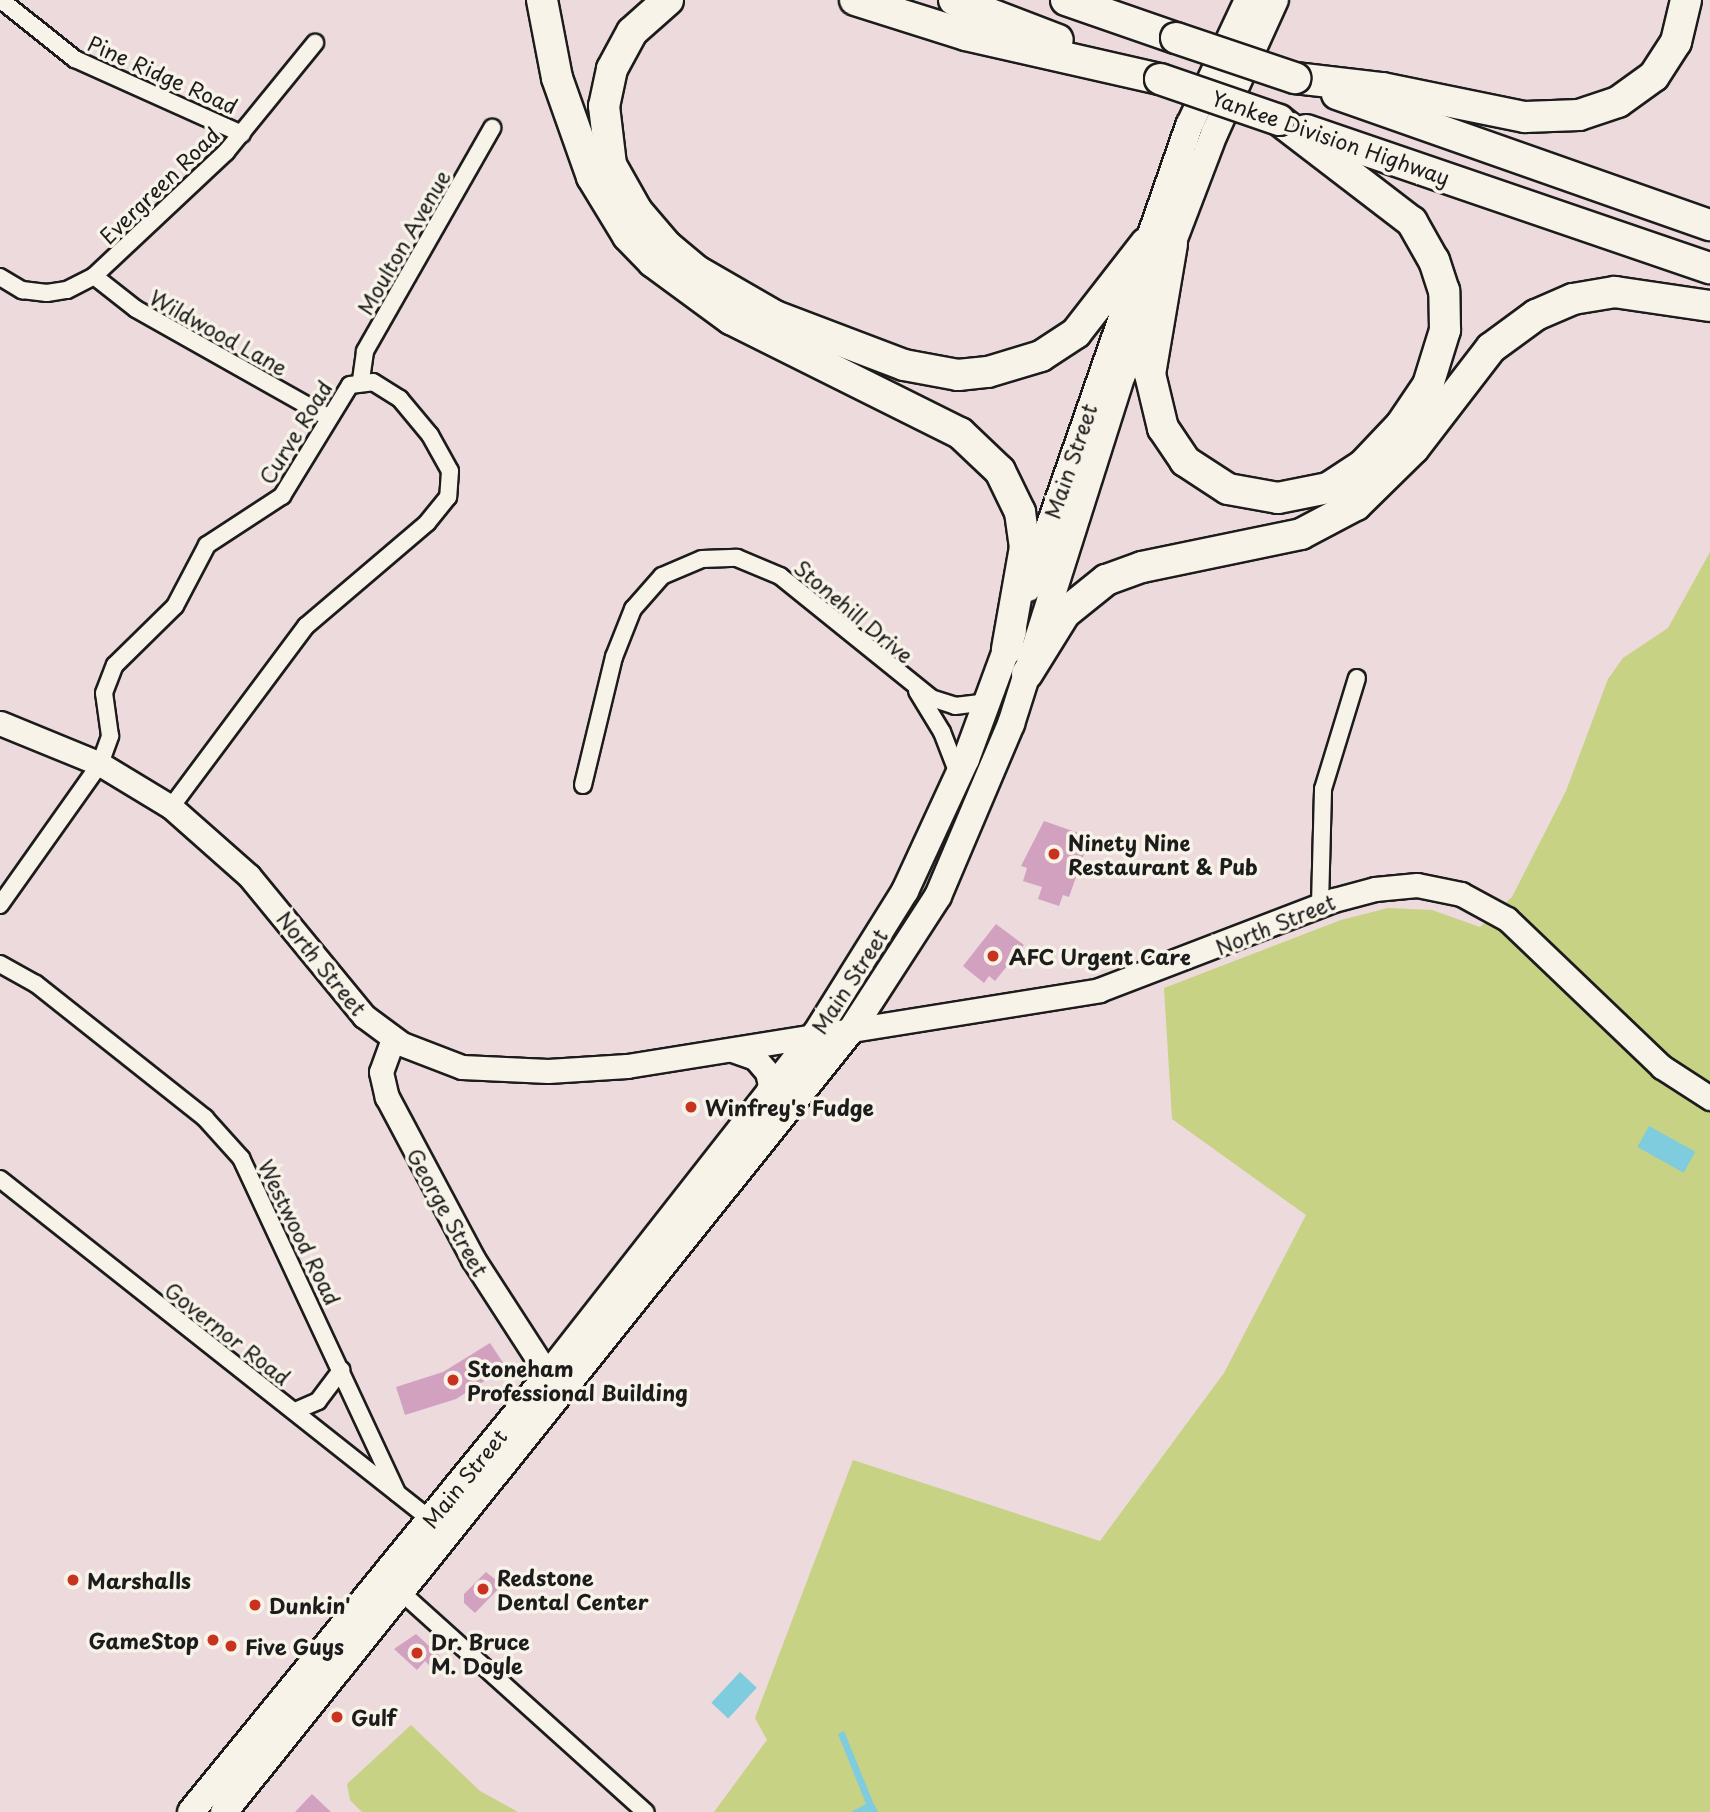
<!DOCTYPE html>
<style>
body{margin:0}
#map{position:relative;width:1710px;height:1812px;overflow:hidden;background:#ecdadc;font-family:"Playpen Sans",sans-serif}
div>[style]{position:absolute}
.green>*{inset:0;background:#c7d285}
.water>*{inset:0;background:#7fccdf;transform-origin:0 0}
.building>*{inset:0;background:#d2a1bf}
.roads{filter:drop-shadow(2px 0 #1c1c1c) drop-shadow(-2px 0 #1c1c1c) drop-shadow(0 2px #1c1c1c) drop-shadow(0 -2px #1c1c1c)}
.street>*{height:16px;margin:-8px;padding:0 8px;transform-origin:8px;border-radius:8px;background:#f7f3e8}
.secondary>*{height:23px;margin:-11.5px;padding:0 11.5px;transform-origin:11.5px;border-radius:11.5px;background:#f7f3e8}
.primary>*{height:26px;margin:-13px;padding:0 13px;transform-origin:13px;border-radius:13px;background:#f7f3e8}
.highway>*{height:30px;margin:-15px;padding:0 15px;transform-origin:15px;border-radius:15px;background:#f7f3e8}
.bridges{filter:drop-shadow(2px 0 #1c1c1c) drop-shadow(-2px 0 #1c1c1c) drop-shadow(0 2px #1c1c1c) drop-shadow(0 -2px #1c1c1c)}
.highway-bridge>*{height:30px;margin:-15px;padding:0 15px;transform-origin:15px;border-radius:15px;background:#f7f3e8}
.dots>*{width:19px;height:19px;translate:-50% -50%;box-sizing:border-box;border:4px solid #f7f3e8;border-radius:50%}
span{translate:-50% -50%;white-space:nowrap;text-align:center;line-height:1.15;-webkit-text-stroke:7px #f7f3e8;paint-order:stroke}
.street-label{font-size:21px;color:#1c1c1c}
.poi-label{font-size:21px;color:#1c1c1c;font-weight:700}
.left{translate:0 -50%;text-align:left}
.right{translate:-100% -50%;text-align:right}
</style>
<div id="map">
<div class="green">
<i style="clip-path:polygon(1710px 552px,1710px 1812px,714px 1812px,767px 1740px,755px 1718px,853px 1460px,1100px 1541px,1224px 1373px,1306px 1215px,1172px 1119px,1164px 988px,1341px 920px,1388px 908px,1432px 910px,1480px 927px,1512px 897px,1566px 791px,1608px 679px,1623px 658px,1668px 628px)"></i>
<i style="clip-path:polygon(411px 1725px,480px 1791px,518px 1812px,362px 1812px,350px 1800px,347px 1784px)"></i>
</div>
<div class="water">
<i style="left:1649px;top:1126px;width:53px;height:24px;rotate:29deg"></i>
<i style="left:740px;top:1672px;width:23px;height:42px;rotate:43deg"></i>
<i style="clip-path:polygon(844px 1731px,873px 1802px,878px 1812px,851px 1812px,866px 1804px,838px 1734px)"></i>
</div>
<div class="building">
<i style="clip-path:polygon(1044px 821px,1090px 837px,1069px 897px,1063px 895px,1059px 906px,1038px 899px,1042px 887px,1023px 881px,1027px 868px,1021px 866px)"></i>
<i style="clip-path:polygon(996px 924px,1024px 945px,995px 981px,989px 976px,984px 983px,963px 966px)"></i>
<i style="clip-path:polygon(490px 1343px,506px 1367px,456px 1399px,405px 1415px,396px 1387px,443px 1372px)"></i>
<i style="clip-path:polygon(486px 1572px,502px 1585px,475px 1613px,464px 1603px,464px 1594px)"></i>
<i style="clip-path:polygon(416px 1634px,440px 1656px,431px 1667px,425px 1661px,417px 1670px,394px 1649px)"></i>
<i style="clip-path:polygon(312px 1794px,331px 1812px,295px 1812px)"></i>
</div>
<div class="roads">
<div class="street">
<i style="left:1px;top:0;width:95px;rotate:38.6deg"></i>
<i style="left:75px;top:59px;width:183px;rotate:24.2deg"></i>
<i style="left:94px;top:276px;width:53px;rotate:38.2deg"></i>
<i style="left:136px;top:309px;width:220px;rotate:29.4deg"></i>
<i style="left:0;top:277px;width:26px;rotate:31deg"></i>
<i style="left:22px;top:290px;width:25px;rotate:7deg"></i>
<i style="left:47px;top:293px;width:20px;rotate:-9deg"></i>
<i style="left:67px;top:290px;width:30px;rotate:-27deg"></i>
<i style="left:94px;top:276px;width:181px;rotate:-43.2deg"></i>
<i style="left:226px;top:152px;width:141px;rotate:-50.8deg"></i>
<i style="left:361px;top:380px;width:29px;rotate:-82deg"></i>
<i style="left:365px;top:351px;width:257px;rotate:-60.3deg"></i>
<i style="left:917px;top:691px;width:48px;rotate:58.6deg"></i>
<i style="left:942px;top:732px;width:47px;rotate:68.9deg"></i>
<i style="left:583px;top:785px;width:132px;rotate:-76.4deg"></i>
<i style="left:614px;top:657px;width:52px;rotate:-68.4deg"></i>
<i style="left:633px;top:609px;width:44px;rotate:-48.7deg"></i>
<i style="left:662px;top:576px;width:43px;rotate:-23deg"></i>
<i style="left:702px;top:559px;width:35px;rotate:-2deg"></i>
<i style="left:737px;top:558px;width:47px;rotate:22.7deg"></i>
<i style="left:780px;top:576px;width:194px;rotate:38.9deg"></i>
<i style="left:931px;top:698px;width:25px;rotate:18deg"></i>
<i style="left:955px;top:706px;width:34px;rotate:-7deg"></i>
<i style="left:0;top:905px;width:173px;rotate:-54.7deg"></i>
<i style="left:100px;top:764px;width:30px;rotate:-70deg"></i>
<i style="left:110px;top:736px;width:43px;rotate:-97.9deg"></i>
<i style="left:104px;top:693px;width:30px;rotate:-69deg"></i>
<i style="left:115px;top:665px;width:84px;rotate:-44.5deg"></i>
<i style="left:175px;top:606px;width:69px;rotate:-62.3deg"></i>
<i style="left:207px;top:545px;width:90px;rotate:-33.2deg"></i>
<i style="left:282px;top:496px;width:130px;rotate:-58.5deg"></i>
<i style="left:350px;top:385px;width:23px;rotate:-7deg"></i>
<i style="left:373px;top:382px;width:32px;rotate:32deg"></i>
<i style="left:400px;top:399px;width:47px;rotate:50.2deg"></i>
<i style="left:430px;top:435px;width:41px;rotate:60.9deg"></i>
<i style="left:450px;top:471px;width:26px;rotate:94deg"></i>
<i style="left:448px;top:497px;width:33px;rotate:129deg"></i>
<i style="left:427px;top:523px;width:159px;rotate:139.6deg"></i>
<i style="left:306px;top:626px;width:226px;rotate:126.7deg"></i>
<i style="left:1320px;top:905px;width:116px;rotate:-88.5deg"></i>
<i style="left:1323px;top:789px;width:116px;rotate:-73deg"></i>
<i style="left:0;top:964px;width:41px;rotate:29.1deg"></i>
<i style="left:36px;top:984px;width:216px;rotate:38.4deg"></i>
<i style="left:205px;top:1118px;width:54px;rotate:48deg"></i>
<i style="left:241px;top:1158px;width:370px;rotate:65deg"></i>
<i style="left:0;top:1179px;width:550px;rotate:38.35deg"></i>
<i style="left:295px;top:1411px;width:25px;rotate:-23deg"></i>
<i style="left:318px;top:1401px;width:39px;rotate:-53deg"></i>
<i style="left:401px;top:1592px;width:329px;rotate:42deg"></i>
</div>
<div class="secondary">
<i style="left:0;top:723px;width:108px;rotate:22.3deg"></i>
<i style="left:100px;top:764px;width:83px;rotate:31.2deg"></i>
<i style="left:171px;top:807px;width:104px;rotate:41.5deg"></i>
<i style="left:249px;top:876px;width:181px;rotate:50.6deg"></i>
<i style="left:364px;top:1016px;width:47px;rotate:36.4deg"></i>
<i style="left:402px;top:1044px;width:64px;rotate:21deg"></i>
<i style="left:462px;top:1067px;width:86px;rotate:2.7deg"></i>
<i style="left:548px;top:1071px;width:79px;rotate:-3.6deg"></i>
<i style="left:627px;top:1066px;width:478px;rotate:-9.1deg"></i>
<i style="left:1099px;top:990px;width:252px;rotate:-21deg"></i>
<i style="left:1334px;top:900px;width:42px;rotate:-15deg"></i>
<i style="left:1375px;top:889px;width:42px;rotate:-5.4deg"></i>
<i style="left:1417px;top:885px;width:45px;rotate:11.6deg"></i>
<i style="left:1461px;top:894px;width:52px;rotate:28.5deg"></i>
<i style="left:1507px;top:919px;width:214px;rotate:43.7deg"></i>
<i style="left:1662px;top:1067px;width:57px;rotate:32.9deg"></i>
<i style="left:393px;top:1039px;width:35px;rotate:110deg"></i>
<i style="left:381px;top:1072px;width:26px;rotate:77deg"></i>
<i style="left:387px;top:1097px;width:183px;rotate:62deg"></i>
<i style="left:473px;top:1259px;width:138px;rotate:57.1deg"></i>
<i style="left:732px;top:1050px;width:24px;rotate:19deg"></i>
<i style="left:755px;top:1058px;width:18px;rotate:49deg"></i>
<i style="left:767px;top:1072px;width:13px;rotate:77deg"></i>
<i style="left:770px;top:1085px;width:16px;rotate:112deg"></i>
</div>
<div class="primary">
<i style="left:1028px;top:588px;width:491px;rotate:-70.8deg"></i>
<i style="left:1190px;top:124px;width:137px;rotate:-64.9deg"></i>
<i style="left:191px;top:1812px;width:564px;rotate:-50.75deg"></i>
<i style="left:548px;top:1375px;width:432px;rotate:-51.9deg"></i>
<i style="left:815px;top:1035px;width:170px;rotate:-58deg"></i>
<i style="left:905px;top:891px;width:145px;rotate:-65.2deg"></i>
<i style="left:966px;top:759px;width:136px;rotate:-69.8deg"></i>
<i style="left:224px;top:1812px;width:1004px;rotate:-51.27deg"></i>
<i style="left:852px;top:1029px;width:158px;rotate:-57.1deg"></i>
<i style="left:938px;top:896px;width:187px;rotate:-67deg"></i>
<i style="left:1011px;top:724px;width:366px;rotate:-72.4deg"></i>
<i style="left:1122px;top:375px;width:260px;rotate:-69.1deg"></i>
<i style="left:1215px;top:132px;width:145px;rotate:-65.6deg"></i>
</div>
<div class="highway">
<i style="left:542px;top:0;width:79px;rotate:79.1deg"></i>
<i style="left:557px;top:78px;width:105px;rotate:70.5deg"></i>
<i style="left:592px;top:177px;width:69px;rotate:58.6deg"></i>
<i style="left:628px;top:236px;width:36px;rotate:46deg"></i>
<i style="left:653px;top:262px;width:97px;rotate:36.2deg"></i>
<i style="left:731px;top:319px;width:256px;rotate:26.5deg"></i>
<i style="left:960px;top:433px;width:55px;rotate:43.5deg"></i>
<i style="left:1000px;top:471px;width:46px;rotate:64deg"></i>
<i style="left:1020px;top:512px;width:35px;rotate:82deg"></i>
<i style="left:1025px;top:547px;width:104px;rotate:100deg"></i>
<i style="left:668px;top:0;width:48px;rotate:138.4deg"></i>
<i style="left:632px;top:32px;width:42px;rotate:118.4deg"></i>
<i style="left:612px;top:69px;width:38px;rotate:102deg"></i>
<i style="left:604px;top:106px;width:59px;rotate:83.2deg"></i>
<i style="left:611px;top:165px;width:53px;rotate:60.5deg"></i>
<i style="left:637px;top:211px;width:46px;rotate:49.4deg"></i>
<i style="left:667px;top:246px;width:39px;rotate:40deg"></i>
<i style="left:697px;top:271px;width:90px;rotate:30deg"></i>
<i style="left:775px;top:316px;width:138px;rotate:20.8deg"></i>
<i style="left:904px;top:365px;width:55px;rotate:10.5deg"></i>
<i style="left:958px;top:375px;width:30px;rotate:-6deg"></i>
<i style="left:988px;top:372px;width:55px;rotate:-16.8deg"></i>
<i style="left:1041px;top:356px;width:42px;rotate:-33.3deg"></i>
<i style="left:1076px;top:333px;width:114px;rotate:-52.1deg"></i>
<i style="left:855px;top:0;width:116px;rotate:17.5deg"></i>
<i style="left:966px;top:35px;width:199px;rotate:12.8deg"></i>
<i style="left:954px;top:0;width:111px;rotate:21deg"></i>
<i style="left:1066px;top:0;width:116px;rotate:19.1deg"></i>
<i style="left:1295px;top:78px;width:88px;rotate:6.6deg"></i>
<i style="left:1382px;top:88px;width:146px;rotate:11.5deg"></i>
<i style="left:1525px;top:117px;width:54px;rotate:-2.1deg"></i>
<i style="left:1579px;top:115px;width:41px;rotate:-18.4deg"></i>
<i style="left:1618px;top:102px;width:44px;rotate:-35.8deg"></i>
<i style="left:1654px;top:76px;width:40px;rotate:-57.1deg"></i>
<i style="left:1676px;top:42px;width:43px;rotate:-76.6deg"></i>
<i style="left:1337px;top:94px;width:395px;rotate:19.4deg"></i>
<i style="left:1306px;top:130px;width:427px;rotate:18.9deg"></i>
<i style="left:1172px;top:244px;width:132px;rotate:99.6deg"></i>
<i style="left:1150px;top:374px;width:56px;rotate:76.5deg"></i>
<i style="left:1163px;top:428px;width:40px;rotate:56deg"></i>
<i style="left:1185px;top:461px;width:51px;rotate:33.1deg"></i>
<i style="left:1228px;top:489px;width:51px;rotate:10.2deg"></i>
<i style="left:1278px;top:498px;width:51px;rotate:-11.3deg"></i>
<i style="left:1328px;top:488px;width:42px;rotate:-33.3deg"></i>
<i style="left:1363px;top:465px;width:55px;rotate:-46.5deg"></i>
<i style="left:1401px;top:425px;width:48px;rotate:-56deg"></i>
<i style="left:1428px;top:385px;width:58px;rotate:-72.8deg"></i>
<i style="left:1445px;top:330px;width:39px;rotate:-91deg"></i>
<i style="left:1444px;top:291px;width:32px;rotate:-108deg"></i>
<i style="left:1434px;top:261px;width:45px;rotate:-119.4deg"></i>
<i style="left:1412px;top:222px;width:168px;rotate:-142.5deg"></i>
<i style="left:1027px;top:674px;width:72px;rotate:-58.1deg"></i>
<i style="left:1065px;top:613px;width:53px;rotate:-38.8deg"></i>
<i style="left:1106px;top:580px;width:38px;rotate:-20deg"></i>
<i style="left:1142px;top:567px;width:162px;rotate:-11.7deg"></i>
<i style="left:1301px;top:534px;width:62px;rotate:-27.8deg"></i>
<i style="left:1356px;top:505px;width:81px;rotate:-44.5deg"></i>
<i style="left:1414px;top:448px;width:126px;rotate:-52.4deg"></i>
<i style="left:1491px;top:348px;width:56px;rotate:-36.3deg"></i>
<i style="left:1536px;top:315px;width:40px;rotate:-23.4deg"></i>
<i style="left:1573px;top:299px;width:43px;rotate:-9.5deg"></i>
<i style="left:1615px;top:292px;width:96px;rotate:8.4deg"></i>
</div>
</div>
<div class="bridges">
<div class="highway-bridge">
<i style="left:1176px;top:38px;width:126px;rotate:18.6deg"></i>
<i style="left:1160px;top:79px;width:126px;rotate:19deg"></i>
</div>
</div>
<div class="dots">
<i style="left:1054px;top:854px;background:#c8321e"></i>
<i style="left:993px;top:956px;background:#c8321e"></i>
<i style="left:691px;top:1107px;background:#c8321e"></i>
<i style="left:453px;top:1380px;background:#c8321e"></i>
<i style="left:73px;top:1580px;background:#c8321e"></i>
<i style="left:483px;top:1589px;background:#c8321e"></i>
<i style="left:255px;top:1605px;background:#c8321e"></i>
<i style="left:213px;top:1640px;background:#c8321e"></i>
<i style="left:231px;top:1646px;background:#c8321e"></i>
<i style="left:417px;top:1653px;background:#c8321e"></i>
<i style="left:337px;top:1717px;background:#c8321e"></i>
</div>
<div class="street-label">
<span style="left:163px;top:74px;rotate:24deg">Pine Ridge Road</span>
<span style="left:1331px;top:137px;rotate:19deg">Yankee Division Highway</span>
<span style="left:159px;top:185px;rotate:-44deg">Evergreen Road</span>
<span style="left:403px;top:242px;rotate:-60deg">Moulton Avenue</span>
<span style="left:219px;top:332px;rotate:29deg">Wildwood Lane</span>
<span style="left:295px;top:432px;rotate:-58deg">Curve Road</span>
<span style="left:1070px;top:461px;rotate:-71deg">Main Street</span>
<span style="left:854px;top:611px;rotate:40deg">Stonehill Drive</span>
<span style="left:1275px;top:924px;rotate:-22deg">North Street</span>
<span style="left:322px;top:963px;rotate:51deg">North Street</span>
<span style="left:849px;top:981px;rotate:-57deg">Main Street</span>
<span style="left:448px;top:1212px;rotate:61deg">George Street</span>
<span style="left:300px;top:1232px;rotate:64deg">Westwood Road</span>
<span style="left:228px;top:1333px;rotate:38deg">Governor Road</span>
<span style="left:464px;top:1478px;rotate:-51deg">Main Street</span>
</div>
<div class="poi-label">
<span class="left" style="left:1068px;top:854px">Ninety Nine<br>Restaurant &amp; Pub</span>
<span class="left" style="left:1009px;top:956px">AFC Urgent Care</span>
<span class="left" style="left:705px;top:1107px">Winfrey's Fudge</span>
<span class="left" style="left:467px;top:1380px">Stoneham<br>Professional Building</span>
<span class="left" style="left:497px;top:1589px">Redstone<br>Dental Center</span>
<span class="left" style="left:87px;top:1580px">Marshalls</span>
<span class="left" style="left:269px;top:1605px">Dunkin'</span>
<span class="right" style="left:199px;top:1640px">GameStop</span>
<span class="left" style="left:431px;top:1653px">Dr. Bruce<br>M. Doyle</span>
<span class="left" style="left:245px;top:1646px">Five Guys</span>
<span class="left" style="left:351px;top:1717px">Gulf</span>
</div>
</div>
